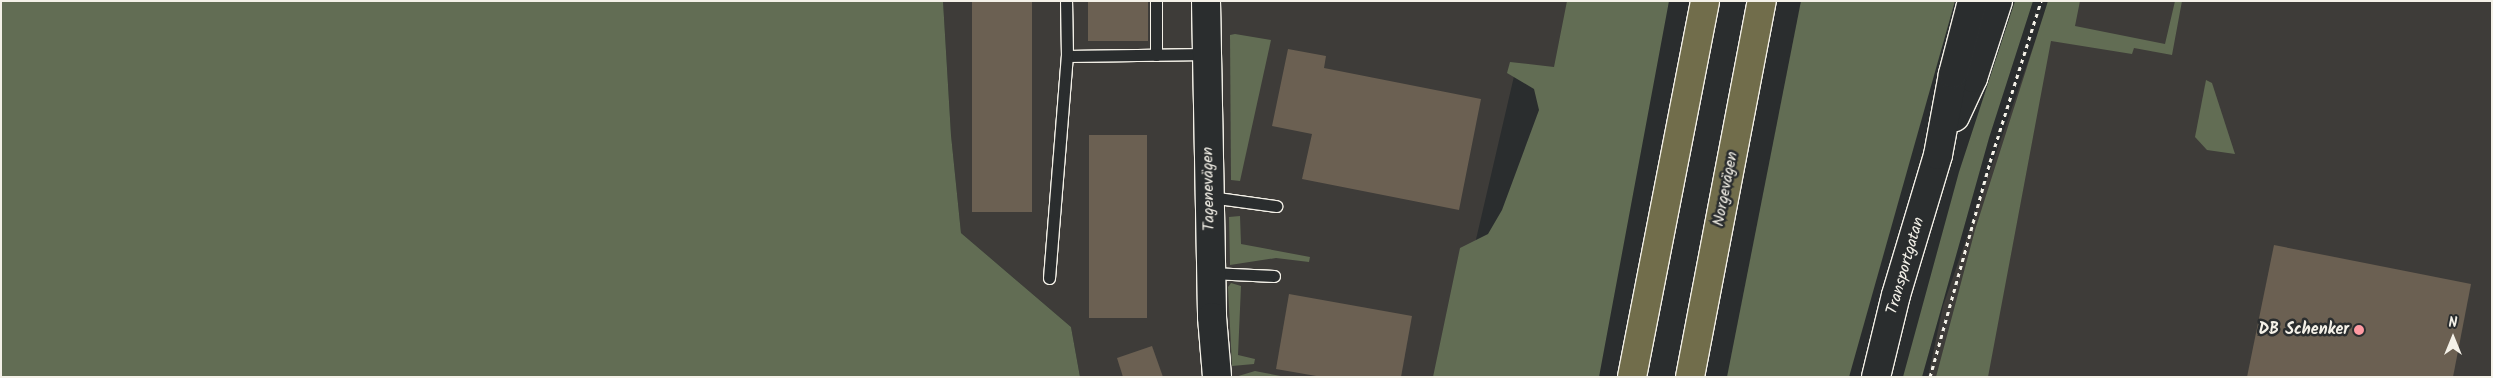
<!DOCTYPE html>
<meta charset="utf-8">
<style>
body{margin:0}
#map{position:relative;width:2493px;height:378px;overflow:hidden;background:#2a2d2e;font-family:Kalam,sans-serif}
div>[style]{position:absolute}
.built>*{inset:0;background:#3e3c39}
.green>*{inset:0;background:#626d54}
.building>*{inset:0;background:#6b6052;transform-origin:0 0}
.path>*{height:3px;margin-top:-1.5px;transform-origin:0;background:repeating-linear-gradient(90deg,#f4f1e8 0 4px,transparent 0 8px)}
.roads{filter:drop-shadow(1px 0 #f4f1e8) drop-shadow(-1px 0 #f4f1e8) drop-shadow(0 1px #f4f1e8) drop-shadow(0 -1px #f4f1e8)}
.lane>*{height:11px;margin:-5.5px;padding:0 5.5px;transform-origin:5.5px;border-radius:5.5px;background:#2a2d2e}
.secondary>*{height:28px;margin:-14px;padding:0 14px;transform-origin:14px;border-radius:14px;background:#2a2d2e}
.highway>*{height:28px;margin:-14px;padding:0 14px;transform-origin:14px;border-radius:14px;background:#716d4b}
.dots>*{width:14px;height:14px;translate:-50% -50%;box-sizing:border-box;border:2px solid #2a2d2e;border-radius:50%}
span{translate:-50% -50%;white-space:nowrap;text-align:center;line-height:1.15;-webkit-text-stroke:5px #2a2d2e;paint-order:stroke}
.street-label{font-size:16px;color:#f4f1e8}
.poi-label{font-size:16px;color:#f4f1e8;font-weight:700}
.right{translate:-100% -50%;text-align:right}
.frame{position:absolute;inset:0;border:2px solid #f4f1e8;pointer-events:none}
.north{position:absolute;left:2428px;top:313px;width:50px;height:50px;-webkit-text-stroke:4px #2a2d2e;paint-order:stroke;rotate:0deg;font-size:14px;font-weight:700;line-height:20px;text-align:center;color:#f4f1e8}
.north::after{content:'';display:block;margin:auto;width:18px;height:22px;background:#f4f1e8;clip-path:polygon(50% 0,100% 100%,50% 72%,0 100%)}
</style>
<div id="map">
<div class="built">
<i style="clip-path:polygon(943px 1px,1573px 1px,1556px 80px,1515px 72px,1444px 377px,1080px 377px,1071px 327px,961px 233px,951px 135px)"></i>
<i style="clip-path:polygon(2049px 1px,2492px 1px,2492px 377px,1928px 377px,1943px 306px)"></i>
</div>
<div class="green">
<i style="clip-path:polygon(1px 1px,943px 1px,951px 135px,961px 233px,1071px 327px,1080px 377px,1px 377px)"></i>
<i style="clip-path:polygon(1567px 1px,1669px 1px,1599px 377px,1433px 377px,1460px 248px,1488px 234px,1502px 210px,1539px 110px,1534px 89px,1507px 73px,1510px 62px,1554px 67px)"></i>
<i style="clip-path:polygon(1801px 1px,1955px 1px,1849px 377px,1727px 377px)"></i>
<i style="clip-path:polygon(2015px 1px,2033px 1px,1989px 138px,1922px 377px,1903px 377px,1959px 172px)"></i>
<i style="clip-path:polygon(2048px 1px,2080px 1px,2075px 26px,2165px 44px,2175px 1px,2182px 1px,2172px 55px,2134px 48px,2132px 54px,2051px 41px,1988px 377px,1936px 377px,1975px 230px)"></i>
<i style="clip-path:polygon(1235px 34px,1271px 40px,1240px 181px,1231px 180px,1230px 35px)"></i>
<i style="clip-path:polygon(2206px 80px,2212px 83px,2235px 154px,2207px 150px,2195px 137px)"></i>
<i style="clip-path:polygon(1240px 216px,1241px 244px,1310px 257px,1309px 262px,1276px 258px,1230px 265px,1229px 217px)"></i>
<i style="clip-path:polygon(1231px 283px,1241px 286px,1238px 355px,1255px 359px,1254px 364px,1232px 366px,1228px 287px)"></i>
<i style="clip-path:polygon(1255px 371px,1260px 372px,1286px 377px,1235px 377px)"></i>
</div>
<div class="building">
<i style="left:972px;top:1px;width:60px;height:211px"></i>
<i style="left:1088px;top:1px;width:60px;height:40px"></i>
<i style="clip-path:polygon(1288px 49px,1326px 56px,1324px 68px,1481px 99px,1459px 210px,1302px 179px,1312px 134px,1272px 126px)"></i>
<i style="left:1089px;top:135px;width:58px;height:183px"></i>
<i style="clip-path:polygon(2274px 245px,2471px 284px,2453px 377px,2247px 377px)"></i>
<i style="clip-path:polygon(1289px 294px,1412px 316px,1401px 377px,1322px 377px,1276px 369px)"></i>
<i style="clip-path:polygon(1152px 346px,1163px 377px,1123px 377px,1117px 358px)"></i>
</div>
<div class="path">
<i style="left:1930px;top:377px;width:223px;rotate:-74.4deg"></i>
<i style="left:1990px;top:162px;width:169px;rotate:-72.4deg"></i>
</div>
<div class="roads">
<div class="lane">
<i style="left:1156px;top:1px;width:54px;rotate:90deg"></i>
<i style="left:1067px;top:56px;width:140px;rotate:-0.8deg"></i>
<i style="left:1210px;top:197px;width:67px;rotate:7.8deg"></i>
<i style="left:1211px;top:273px;width:63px;rotate:2.7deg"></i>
<i style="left:1049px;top:278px;width:223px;rotate:-85.4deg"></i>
<i style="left:1067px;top:56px;width:55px;rotate:-91deg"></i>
</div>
<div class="secondary">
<i style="left:1206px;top:1px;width:316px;rotate:88.9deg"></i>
<i style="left:1212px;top:317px;width:60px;rotate:85.2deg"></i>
<i style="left:1955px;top:117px;width:43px;rotate:-65.2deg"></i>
<i style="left:1973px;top:78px;width:81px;rotate:-72deg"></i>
<i style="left:1876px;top:377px;width:84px;rotate:-76.3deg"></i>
<i style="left:1896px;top:295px;width:146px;rotate:-73.3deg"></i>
<i style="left:1938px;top:155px;width:82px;rotate:-79.5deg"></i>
<i style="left:1953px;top:74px;width:75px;rotate:-75.4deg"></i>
</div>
<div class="highway">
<i style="left:1632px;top:377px;width:383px;rotate:-79deg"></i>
<i style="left:1690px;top:377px;width:383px;rotate:-79.2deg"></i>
</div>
</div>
<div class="dots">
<i style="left:2359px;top:330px;background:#ff9aa2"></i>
</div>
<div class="street-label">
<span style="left:1209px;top:189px;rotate:-91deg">Tagenevägen</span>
<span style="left:1726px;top:189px;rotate:-79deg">Norgevägen</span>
<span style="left:1906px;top:266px;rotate:-74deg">Transportgatan</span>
</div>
<div class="poi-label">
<span class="right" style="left:2349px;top:330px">DB Schenker</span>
</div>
<div class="frame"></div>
<div class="north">N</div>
</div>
